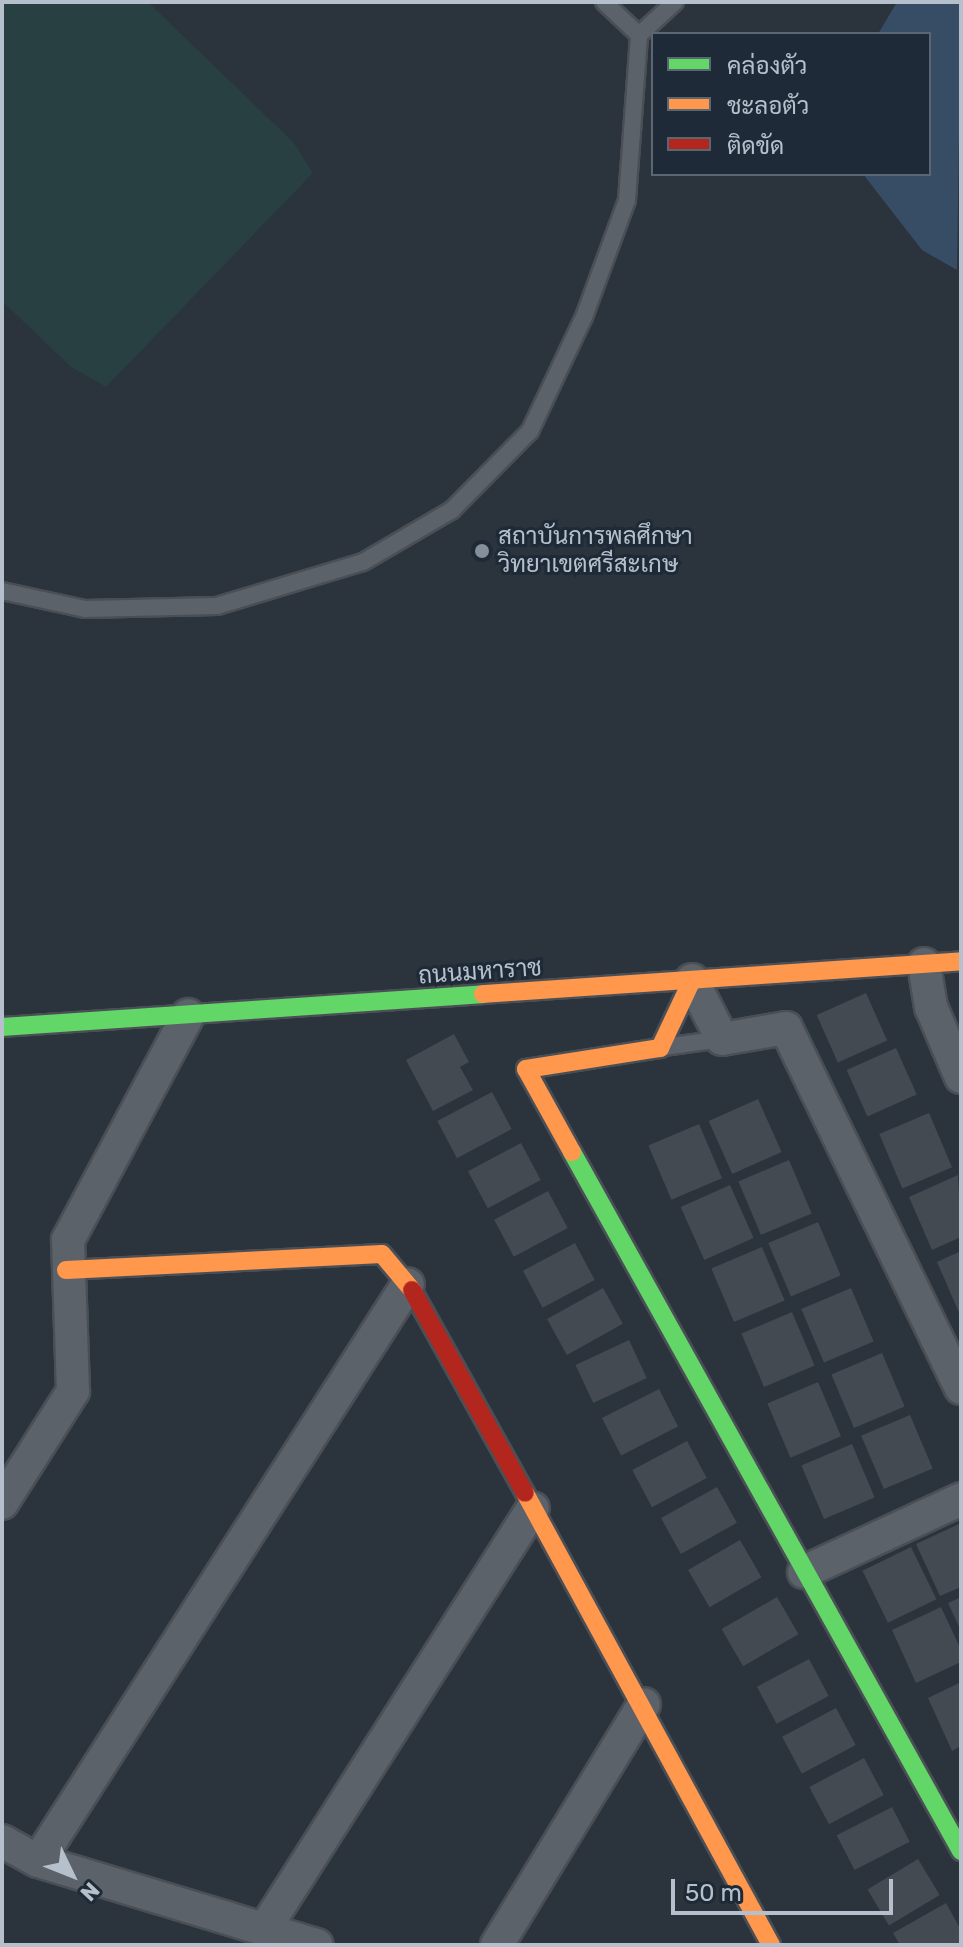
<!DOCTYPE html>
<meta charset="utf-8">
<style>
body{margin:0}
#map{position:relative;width:963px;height:1947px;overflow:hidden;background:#2b333c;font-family:Rubik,Sarabun,sans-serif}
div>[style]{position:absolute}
.green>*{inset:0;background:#284042}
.water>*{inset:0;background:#374d66}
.building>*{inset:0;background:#434a51;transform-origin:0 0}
.roads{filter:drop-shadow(2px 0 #4a4f56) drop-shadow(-2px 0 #4a4f56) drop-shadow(0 2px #4a4f56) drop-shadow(0 -2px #4a4f56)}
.lane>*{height:16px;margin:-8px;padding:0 8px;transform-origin:8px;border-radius:8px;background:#5c6269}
.street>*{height:32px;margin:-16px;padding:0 16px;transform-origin:16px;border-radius:16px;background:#5c6269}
.fast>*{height:18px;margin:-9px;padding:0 9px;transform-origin:9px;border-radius:9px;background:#63d668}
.slow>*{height:18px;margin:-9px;padding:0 9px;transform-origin:9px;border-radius:9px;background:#ff974d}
.jam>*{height:18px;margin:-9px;padding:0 9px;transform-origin:9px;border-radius:9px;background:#b3261e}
.dots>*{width:22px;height:22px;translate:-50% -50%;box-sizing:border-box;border:4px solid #1e2a37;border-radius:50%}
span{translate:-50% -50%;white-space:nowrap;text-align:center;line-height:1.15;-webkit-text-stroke:6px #1e2a37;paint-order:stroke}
.poi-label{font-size:24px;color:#b6c0cc}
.left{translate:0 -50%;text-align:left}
.street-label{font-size:24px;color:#b6c0cc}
.frame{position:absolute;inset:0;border:4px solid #b6c0cc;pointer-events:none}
.legend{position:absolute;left:651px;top:32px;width:280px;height:144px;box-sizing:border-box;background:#1e2a37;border:2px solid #5b6673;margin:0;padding:10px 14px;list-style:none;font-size:24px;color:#b6c0cc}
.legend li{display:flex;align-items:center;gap:16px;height:40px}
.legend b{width:40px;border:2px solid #5b6673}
.north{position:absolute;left:32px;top:1835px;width:80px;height:80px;-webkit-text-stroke:6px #1e2a37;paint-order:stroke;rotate:133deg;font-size:22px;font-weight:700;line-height:32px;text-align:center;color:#b6c0cc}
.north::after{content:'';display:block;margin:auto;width:28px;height:36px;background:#b6c0cc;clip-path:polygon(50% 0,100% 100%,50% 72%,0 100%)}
.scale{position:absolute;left:671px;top:1879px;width:222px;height:36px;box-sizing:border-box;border:4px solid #b6c0cc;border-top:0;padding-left:10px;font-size:24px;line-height:28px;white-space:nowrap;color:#b6c0cc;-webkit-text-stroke:6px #1e2a37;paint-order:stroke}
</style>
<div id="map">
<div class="green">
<i style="clip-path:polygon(2px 2px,148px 2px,294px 143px,313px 173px,106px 387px,71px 367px,2px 301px)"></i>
</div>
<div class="water">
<i style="clip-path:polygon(897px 2px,961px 2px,957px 270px,922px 250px,863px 174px,929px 174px,929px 34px,878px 34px)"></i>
</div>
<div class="building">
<i style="left:866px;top:993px;width:52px;height:54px;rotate:66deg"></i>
<i style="clip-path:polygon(454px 1034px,469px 1062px,460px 1067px,473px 1090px,433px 1111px,406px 1060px)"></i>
<i style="left:896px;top:1048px;width:51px;height:54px;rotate:66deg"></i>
<i style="left:492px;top:1092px;width:42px;height:62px;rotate:62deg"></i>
<i style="left:758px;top:1099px;width:58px;height:54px;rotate:66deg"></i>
<i style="left:929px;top:1113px;width:59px;height:54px;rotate:67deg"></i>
<i style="left:699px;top:1124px;width:59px;height:55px;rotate:67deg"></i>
<i style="left:521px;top:1143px;width:42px;height:60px;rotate:62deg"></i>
<i style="left:789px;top:1160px;width:58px;height:55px;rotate:67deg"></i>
<i style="clip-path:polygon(958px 1175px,961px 1237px,932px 1250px,909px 1197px)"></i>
<i style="left:730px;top:1185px;width:58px;height:54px;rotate:66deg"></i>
<i style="left:548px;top:1191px;width:42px;height:61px;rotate:62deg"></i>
<i style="left:818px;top:1222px;width:58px;height:54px;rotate:67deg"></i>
<i style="left:575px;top:1243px;width:42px;height:59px;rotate:62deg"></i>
<i style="left:762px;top:1247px;width:58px;height:55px;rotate:67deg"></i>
<i style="clip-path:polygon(961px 1251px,961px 1317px,937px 1262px)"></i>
<i style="left:603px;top:1288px;width:41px;height:64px;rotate:61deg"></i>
<i style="left:851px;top:1288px;width:58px;height:54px;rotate:67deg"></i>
<i style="left:792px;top:1312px;width:58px;height:55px;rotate:67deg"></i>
<i style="left:629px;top:1340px;width:42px;height:59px;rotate:65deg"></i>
<i style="left:882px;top:1353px;width:58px;height:55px;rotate:67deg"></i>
<i style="left:818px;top:1382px;width:59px;height:55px;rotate:67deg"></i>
<i style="left:659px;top:1389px;width:42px;height:64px;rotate:63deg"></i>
<i style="left:910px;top:1415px;width:58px;height:53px;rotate:67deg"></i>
<i style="left:687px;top:1441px;width:42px;height:62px;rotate:62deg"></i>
<i style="left:852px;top:1444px;width:58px;height:55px;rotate:67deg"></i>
<i style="left:717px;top:1487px;width:41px;height:64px;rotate:61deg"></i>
<i style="clip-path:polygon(961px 1523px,961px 1587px,940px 1596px,916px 1544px)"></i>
<i style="left:740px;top:1540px;width:43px;height:60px;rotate:60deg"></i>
<i style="left:911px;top:1547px;width:58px;height:54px;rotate:64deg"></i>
<i style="left:777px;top:1597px;width:43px;height:64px;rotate:60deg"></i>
<i style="clip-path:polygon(961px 1597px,961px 1631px,948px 1603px)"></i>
<i style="clip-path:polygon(941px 1607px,961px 1650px,961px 1662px,916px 1683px,892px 1630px)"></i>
<i style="left:809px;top:1659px;width:42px;height:59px;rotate:62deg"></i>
<i style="clip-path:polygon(961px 1682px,961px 1746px,952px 1751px,928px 1698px)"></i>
<i style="left:836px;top:1708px;width:42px;height:61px;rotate:62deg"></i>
<i style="left:864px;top:1758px;width:42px;height:62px;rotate:62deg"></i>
<i style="left:892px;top:1807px;width:39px;height:62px;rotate:63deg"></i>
<i style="left:918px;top:1859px;width:42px;height:59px;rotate:59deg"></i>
<i style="clip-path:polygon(946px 1903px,961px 1930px,961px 1943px,900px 1945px,893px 1933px)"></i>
</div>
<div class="roads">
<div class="lane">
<i style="left:604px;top:2px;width:48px;rotate:43.3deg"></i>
<i style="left:639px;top:35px;width:49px;rotate:-42.5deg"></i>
<i style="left:2px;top:591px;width:85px;rotate:12.2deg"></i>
<i style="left:85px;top:609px;width:132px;rotate:-1.3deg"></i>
<i style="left:217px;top:606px;width:152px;rotate:-16.8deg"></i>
<i style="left:363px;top:562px;width:103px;rotate:-30.3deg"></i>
<i style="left:452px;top:510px;width:111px;rotate:-45.4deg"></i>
<i style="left:530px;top:431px;width:126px;rotate:-64.7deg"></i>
<i style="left:584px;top:317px;width:125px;rotate:-69.8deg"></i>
<i style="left:627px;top:200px;width:165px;rotate:-85.8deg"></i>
<i style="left:664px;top:1047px;width:59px;rotate:-7.9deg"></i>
</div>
<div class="street">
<i style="left:924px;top:964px;width:44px;rotate:80.8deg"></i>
<i style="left:931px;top:1007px;width:76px;rotate:66.8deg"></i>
<i style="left:692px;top:980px;width:66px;rotate:63deg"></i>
<i style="left:722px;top:1039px;width:65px;rotate:-9.8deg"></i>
<i style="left:786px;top:1028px;width:400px;rotate:64.1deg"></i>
<i style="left:2px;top:1503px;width:133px;rotate:-57.6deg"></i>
<i style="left:73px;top:1391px;width:151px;rotate:-91.9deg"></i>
<i style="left:68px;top:1240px;width:255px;rotate:-61.9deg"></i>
<i style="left:804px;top:1572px;width:173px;rotate:-24.9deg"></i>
<i style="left:2px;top:1841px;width:41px;rotate:29.1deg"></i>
<i style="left:38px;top:1861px;width:291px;rotate:16.8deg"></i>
<i style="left:38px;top:1861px;width:685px;rotate:-57.33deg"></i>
<i style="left:264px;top:1930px;width:500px;rotate:-57.48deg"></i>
<i style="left:497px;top:1945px;width:282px;rotate:-58.6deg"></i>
</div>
<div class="fast">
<i style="left:2px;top:1027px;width:482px;rotate:-3.9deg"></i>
<i style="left:572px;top:1152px;width:800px;rotate:60.9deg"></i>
</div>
<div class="slow">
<i style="left:483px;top:994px;width:479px;rotate:-3.9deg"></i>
<i style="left:572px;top:1152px;width:95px;rotate:-119deg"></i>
<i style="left:526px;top:1069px;width:136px;rotate:-8.9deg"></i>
<i style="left:660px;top:1048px;width:75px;rotate:-64.8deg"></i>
<i style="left:66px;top:1270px;width:316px;rotate:-2.9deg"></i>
<i style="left:382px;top:1254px;width:47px;rotate:50.2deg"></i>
<i style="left:525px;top:1493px;width:515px;rotate:61.44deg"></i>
</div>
<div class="jam">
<i style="left:412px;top:1290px;width:232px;rotate:60.9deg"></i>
</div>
</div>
<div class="dots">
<i style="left:482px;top:551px;background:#858f9a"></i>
</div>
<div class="poi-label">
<span class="left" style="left:498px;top:551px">สถาบันการพลศึกษา<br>วิทยาเขตศรีสะเกษ</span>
</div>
<div class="street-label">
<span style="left:480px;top:972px;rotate:-4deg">ถนนมหาราช</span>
</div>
<div class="frame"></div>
<ul class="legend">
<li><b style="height:10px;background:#63d668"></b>คล่องตัว</li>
<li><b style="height:10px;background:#ff974d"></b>ชะลอตัว</li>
<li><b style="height:10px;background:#b3261e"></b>ติดขัด</li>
</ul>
<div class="north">N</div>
<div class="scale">50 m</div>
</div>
